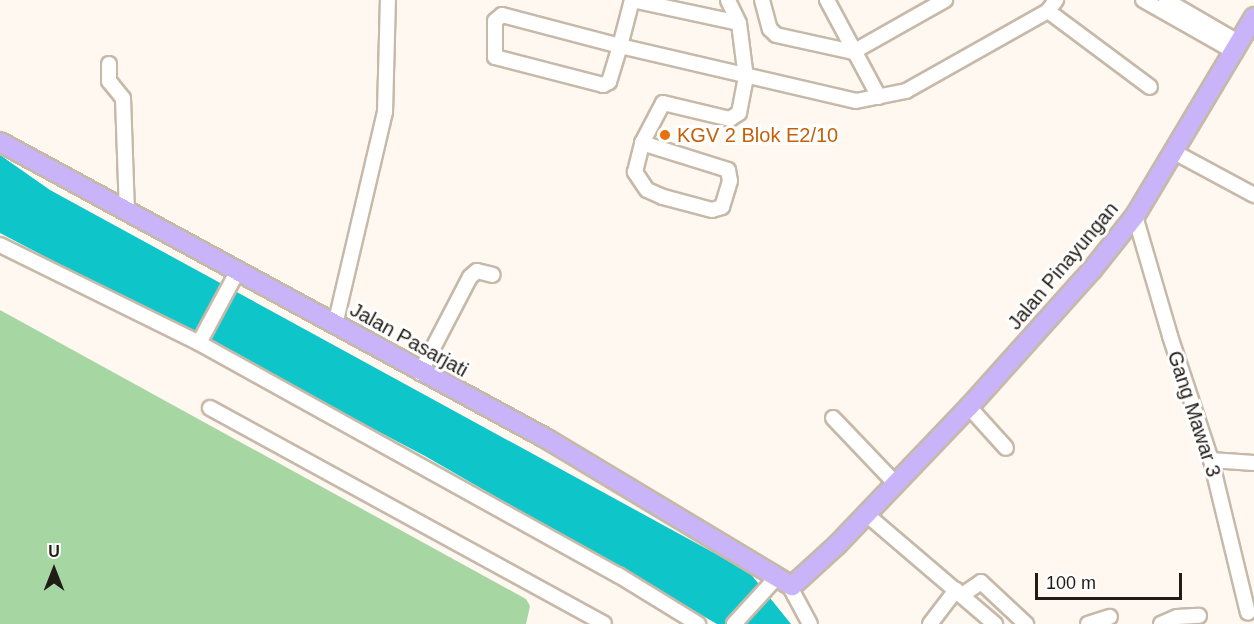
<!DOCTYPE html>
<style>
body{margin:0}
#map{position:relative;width:1254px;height:624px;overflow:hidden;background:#fef8f1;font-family:Arial,sans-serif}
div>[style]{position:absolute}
.green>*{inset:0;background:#a6d6a1}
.water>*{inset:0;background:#0ec6ca}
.roads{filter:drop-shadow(2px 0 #c7b9a9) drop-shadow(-2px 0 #c7b9a9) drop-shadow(0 2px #c7b9a9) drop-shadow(0 -2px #c7b9a9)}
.minor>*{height:14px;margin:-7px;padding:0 7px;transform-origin:7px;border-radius:7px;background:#fff}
.major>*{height:18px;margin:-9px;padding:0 9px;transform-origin:9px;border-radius:9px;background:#cab4f9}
.dots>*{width:16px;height:16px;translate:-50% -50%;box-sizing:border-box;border:3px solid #fff;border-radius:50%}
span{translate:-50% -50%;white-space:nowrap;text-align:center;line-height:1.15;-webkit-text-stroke:6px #fff;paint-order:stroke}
.food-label{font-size:20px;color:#c56008}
.left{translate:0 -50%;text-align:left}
.street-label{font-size:20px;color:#221c16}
.north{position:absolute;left:24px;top:540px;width:60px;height:60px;-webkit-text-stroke:4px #fff;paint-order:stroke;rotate:0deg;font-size:16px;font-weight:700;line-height:24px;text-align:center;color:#221c16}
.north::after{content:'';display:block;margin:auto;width:21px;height:27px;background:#221c16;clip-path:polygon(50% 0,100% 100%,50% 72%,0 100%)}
.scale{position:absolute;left:1035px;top:573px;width:147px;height:27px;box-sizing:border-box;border:3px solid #221c16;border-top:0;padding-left:8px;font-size:18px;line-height:21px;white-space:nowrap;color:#221c16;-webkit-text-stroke:4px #fff;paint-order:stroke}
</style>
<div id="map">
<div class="green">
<i style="clip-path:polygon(0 310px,526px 599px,530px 606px,526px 624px,0 624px)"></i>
</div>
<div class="water">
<i style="clip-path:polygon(0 155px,50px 190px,749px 572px,791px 624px,717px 624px,425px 456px,0 233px)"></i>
</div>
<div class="roads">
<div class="minor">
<i style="left:632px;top:0;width:48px;rotate:104.6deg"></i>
<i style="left:620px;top:46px;width:122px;rotate:-165.3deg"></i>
<i style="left:502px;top:15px;width:9px;rotate:139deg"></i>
<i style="left:495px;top:21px;width:36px;rotate:90deg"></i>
<i style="left:495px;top:57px;width:112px;rotate:14.5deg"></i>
<i style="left:603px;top:85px;width:7px;rotate:-27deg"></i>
<i style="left:609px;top:82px;width:38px;rotate:-73deg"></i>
<i style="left:620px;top:46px;width:242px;rotate:13.1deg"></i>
<i style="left:856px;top:101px;width:51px;rotate:-11.3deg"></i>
<i style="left:906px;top:91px;width:163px;rotate:-29.4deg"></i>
<i style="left:1048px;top:11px;width:14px;rotate:-54deg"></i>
<i style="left:632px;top:0;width:109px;rotate:12.1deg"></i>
<i style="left:762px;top:0;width:30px;rotate:75deg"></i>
<i style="left:770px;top:29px;width:8px;rotate:45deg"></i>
<i style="left:776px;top:35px;width:79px;rotate:12.4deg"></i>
<i style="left:853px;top:52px;width:106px;rotate:-29.5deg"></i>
<i style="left:827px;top:0;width:110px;rotate:61.8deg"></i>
<i style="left:1143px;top:0;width:106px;rotate:29.5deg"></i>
<i style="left:1166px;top:0;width:86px;rotate:30.2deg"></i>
<i style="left:1048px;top:11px;width:127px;rotate:36.7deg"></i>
<i style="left:109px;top:64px;width:17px;rotate:90deg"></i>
<i style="left:109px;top:81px;width:22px;rotate:51deg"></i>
<i style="left:123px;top:98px;width:114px;rotate:88deg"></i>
<i style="left:642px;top:143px;width:90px;rotate:17.4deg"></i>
<i style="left:728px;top:170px;width:11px;rotate:80deg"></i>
<i style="left:730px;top:181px;width:27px;rotate:107deg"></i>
<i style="left:722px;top:207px;width:10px;rotate:163deg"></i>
<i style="left:712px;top:210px;width:51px;rotate:-165.1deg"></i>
<i style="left:663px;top:197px;width:17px;rotate:-156deg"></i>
<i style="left:647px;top:190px;width:22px;rotate:-124deg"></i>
<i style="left:635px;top:172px;width:30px;rotate:-76deg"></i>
<i style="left:642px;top:143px;width:45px;rotate:-62.3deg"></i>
<i style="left:663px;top:103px;width:69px;rotate:13.4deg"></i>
<i style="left:730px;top:119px;width:11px;rotate:-34deg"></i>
<i style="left:739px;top:113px;width:36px;rotate:-79deg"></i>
<i style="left:746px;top:78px;width:55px;rotate:-97.3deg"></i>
<i style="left:739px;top:23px;width:25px;rotate:-116deg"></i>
<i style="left:1174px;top:152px;width:91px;rotate:28.3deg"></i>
<i style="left:1135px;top:216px;width:125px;rotate:73.7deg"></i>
<i style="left:1170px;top:336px;width:131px;rotate:71.7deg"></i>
<i style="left:1211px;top:460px;width:157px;rotate:76.4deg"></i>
<i style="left:0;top:245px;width:222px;rotate:26.2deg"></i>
<i style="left:199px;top:343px;width:479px;rotate:29deg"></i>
<i style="left:618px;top:575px;width:94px;rotate:31.5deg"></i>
<i style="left:335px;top:325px;width:219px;rotate:-76.8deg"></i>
<i style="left:385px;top:112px;width:112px;rotate:-88.5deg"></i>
<i style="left:199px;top:343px;width:81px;rotate:-61.8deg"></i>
<i style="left:420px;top:373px;width:108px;rotate:-62.5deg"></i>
<i style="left:470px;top:277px;width:9px;rotate:-41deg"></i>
<i style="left:477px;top:271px;width:16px;rotate:14deg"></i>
<i style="left:969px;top:407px;width:55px;rotate:47.9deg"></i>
<i style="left:210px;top:408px;width:449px;rotate:28.7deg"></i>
<i style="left:833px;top:418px;width:91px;rotate:46.3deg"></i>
<i style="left:1211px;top:460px;width:43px;rotate:4deg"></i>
<i style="left:866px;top:514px;width:170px;rotate:40.5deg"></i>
<i style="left:789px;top:585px;width:44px;rotate:61.7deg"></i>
<i style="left:962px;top:595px;width:23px;rotate:-34deg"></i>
<i style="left:981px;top:582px;width:62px;rotate:43deg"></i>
<i style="left:734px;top:624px;width:64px;rotate:-47.5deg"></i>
<i style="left:930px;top:624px;width:43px;rotate:-52.6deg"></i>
<i style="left:1088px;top:624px;width:23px;rotate:-18deg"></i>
<i style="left:1161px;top:624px;width:17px;rotate:-24deg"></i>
<i style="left:1177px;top:617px;width:22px;rotate:-3deg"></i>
</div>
<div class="major">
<i style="left:0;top:142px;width:622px;rotate:28.5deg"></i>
<i style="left:547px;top:439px;width:286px;rotate:31deg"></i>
<i style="left:792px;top:586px;width:61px;rotate:-42.3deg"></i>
<i style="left:837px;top:545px;width:191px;rotate:-46.3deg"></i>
<i style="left:969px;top:407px;width:184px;rotate:-48.1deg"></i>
<i style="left:1092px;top:270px;width:69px;rotate:-51.5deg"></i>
<i style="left:1135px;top:216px;width:232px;rotate:-59.1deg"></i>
</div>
</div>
<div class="dots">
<i style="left:665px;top:135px;background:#e8710a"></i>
</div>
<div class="food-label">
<span class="left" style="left:677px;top:135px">KGV 2 Blok E2/10</span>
</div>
<div class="street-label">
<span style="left:1063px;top:266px;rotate:-50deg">Jalan Pinayungan</span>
<span style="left:409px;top:340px;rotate:29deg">Jalan Pasarjati</span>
<span style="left:1194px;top:414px;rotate:72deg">Gang Mawar 3</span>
</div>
<div class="north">U</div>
<div class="scale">100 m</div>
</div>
